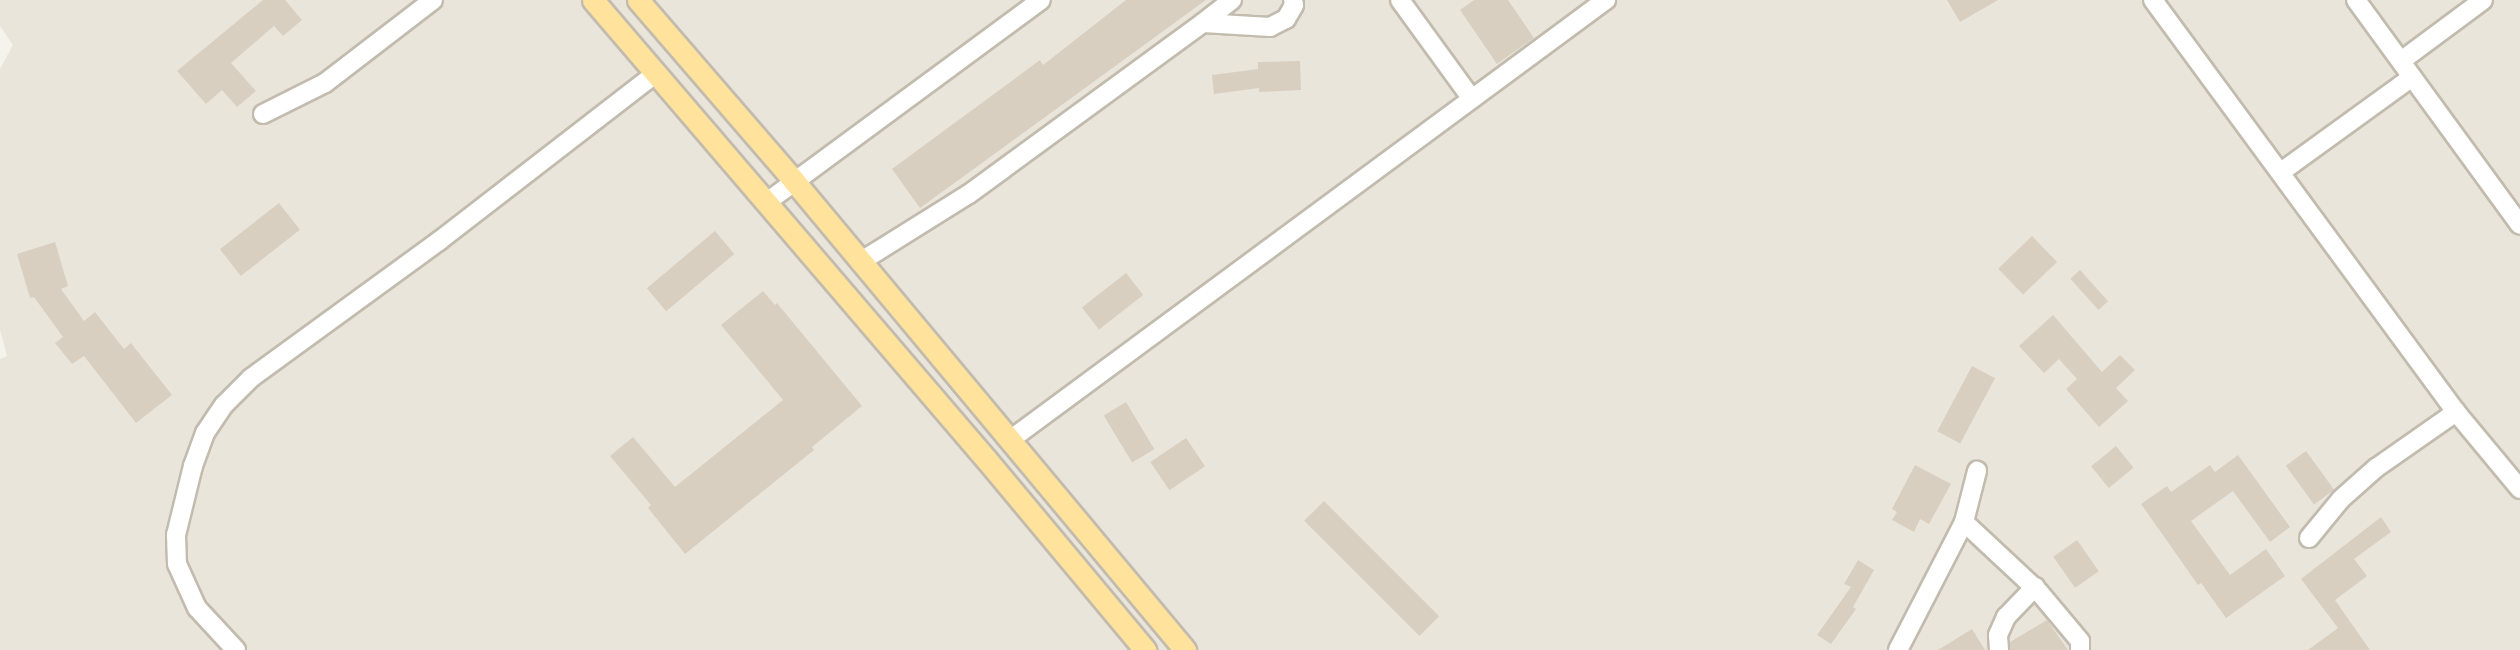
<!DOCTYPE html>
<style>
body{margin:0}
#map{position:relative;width:2520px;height:650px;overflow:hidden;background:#f6f3ec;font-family:Jost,sans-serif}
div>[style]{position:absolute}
.residential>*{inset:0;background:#eae5da}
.building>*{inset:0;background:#d8cfc1;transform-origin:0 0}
.roads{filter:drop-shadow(2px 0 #c2bbae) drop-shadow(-2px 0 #c2bbae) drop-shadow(0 2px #c2bbae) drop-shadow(0 -2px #c2bbae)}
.minor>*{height:18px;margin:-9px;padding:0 9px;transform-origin:9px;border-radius:9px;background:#fff}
.major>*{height:21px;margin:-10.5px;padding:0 10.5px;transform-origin:10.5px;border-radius:10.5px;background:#ffe39c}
span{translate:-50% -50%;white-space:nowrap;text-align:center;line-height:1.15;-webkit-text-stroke:6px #fff;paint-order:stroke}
</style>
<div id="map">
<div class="residential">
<i style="clip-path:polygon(0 0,2520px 0,2520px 650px,0 650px,0 359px,7px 356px,0 330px,0 69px,13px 45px,0 26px)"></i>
</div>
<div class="building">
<i style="clip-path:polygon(263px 0,285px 0,302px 20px,283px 36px,274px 26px,231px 63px,256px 91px,237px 107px,222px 90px,206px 104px,177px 71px)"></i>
<i style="clip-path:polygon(1126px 0,1206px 0,920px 208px,892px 169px,1040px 60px,1043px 65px)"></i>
<i style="clip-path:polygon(1474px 0,1508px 0,1534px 38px,1497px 64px,1460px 10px)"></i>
<i style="clip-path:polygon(1947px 0,1998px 0,1960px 22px)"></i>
<i style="clip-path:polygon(1300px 61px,1301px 90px,1259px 92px,1259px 88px,1214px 94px,1212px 75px,1258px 69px,1258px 62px)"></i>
<i style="left:279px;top:203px;width:34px;height:75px;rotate:52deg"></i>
<i style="left:715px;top:231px;width:30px;height:89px;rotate:50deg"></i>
<i style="left:2032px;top:236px;width:36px;height:47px;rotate:46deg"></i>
<i style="clip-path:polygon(55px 242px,68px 286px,61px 289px,84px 321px,95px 312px,124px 349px,131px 343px,172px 395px,136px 423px,84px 356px,72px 364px,55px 343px,63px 337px,34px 297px,30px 298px,17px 254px)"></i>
<i style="left:2080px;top:270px;width:42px;height:13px;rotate:48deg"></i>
<i style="left:1126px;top:273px;width:28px;height:56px;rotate:52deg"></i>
<i style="clip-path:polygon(763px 291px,775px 305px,777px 303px,862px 406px,812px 447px,814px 450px,685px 554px,648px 508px,651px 505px,610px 456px,633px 437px,675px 487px,783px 400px,721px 325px)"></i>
<i style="clip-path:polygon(2053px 315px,2102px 372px,2120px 355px,2135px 370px,2116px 388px,2128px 401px,2099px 427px,2066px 389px,2077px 379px,2059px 359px,2044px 373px,2019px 346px)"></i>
<i style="left:1972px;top:366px;width:26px;height:74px;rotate:28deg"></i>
<i style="left:1126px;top:402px;width:55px;height:26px;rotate:59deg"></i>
<i style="left:1186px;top:438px;width:34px;height:43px;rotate:56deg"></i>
<i style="left:2116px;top:446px;width:28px;height:32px;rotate:51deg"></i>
<i style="left:2306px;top:451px;width:48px;height:25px;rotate:54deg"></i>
<i style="clip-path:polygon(2238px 455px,2290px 527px,2270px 542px,2233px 491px,2191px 521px,2230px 575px,2266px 549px,2285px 576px,2226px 618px,2201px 583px,2198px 585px,2141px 504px,2167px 486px,2171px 492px,2210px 465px,2215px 472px)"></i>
<i style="clip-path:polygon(1915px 465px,1951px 484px,1929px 524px,1920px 519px,1914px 532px,1892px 520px,1897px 512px,1892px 509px)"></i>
<i style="left:1324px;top:501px;width:163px;height:28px;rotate:45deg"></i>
<i style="clip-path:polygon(2381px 517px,2391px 532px,2354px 559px,2367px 576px,2335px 600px,2370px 650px,2308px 650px,2338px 628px,2301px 579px)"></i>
<i style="left:2077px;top:540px;width:38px;height:29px;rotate:55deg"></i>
<i style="clip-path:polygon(1858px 560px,1874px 570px,1853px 607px,1856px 609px,1831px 644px,1817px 635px,1851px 587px,1844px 584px)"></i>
<i style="clip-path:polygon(2047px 620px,2068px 650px,2010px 650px,2010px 642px)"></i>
<i style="clip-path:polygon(1972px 629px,1985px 650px,1938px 650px)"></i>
</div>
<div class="roads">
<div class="minor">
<i style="left:1232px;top:0;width:37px;rotate:142deg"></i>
<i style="left:1203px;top:23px;width:67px;rotate:3.4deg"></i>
<i style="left:1270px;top:27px;width:18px;rotate:-27deg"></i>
<i style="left:1286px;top:19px;width:16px;rotate:-60deg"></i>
<i style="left:1294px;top:5px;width:5px;rotate:-101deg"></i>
<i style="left:1400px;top:0;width:122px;rotate:54deg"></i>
<i style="left:2153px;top:0;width:511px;rotate:53.67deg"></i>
<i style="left:2456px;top:412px;width:100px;rotate:50.3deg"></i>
<i style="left:2356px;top:0;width:278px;rotate:53.9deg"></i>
<i style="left:2401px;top:61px;width:102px;rotate:-36.6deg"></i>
<i style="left:263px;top:114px;width:69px;rotate:-26.6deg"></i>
<i style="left:325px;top:83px;width:136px;rotate:-37.5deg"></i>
<i style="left:2281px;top:172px;width:162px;rotate:-35.9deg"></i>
<i style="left:767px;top:202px;width:340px;rotate:-36.4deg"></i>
<i style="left:860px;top:262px;width:128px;rotate:-32deg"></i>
<i style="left:969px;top:194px;width:290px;rotate:-36.2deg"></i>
<i style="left:1010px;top:440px;width:741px;rotate:-36.44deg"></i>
<i style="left:1964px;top:522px;width:103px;rotate:43deg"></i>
<i style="left:2039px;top:592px;width:64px;rotate:50.1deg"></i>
<i style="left:2080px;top:641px;width:9px;rotate:90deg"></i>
<i style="left:2309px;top:538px;width:50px;rotate:-50.6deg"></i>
<i style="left:2341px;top:499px;width:47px;rotate:-41.5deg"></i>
<i style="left:2376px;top:468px;width:98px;rotate:-35deg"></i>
<i style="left:236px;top:650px;width:57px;rotate:-132.9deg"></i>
<i style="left:197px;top:608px;width:48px;rotate:-114.4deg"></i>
<i style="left:177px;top:564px;width:29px;rotate:-92deg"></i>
<i style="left:176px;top:535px;width:71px;rotate:-76.2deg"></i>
<i style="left:193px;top:466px;width:35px;rotate:-70deg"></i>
<i style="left:205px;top:433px;width:34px;rotate:-56deg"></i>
<i style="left:224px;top:405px;width:38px;rotate:-45deg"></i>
<i style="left:251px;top:378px;width:233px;rotate:-36.1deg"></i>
<i style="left:439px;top:241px;width:274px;rotate:-37.7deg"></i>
<i style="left:1898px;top:650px;width:144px;rotate:-62.7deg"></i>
<i style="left:1964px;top:522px;width:53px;rotate:-75.7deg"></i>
<i style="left:1999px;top:650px;width:15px;rotate:-94deg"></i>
<i style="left:1998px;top:635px;width:20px;rotate:-66deg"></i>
<i style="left:2006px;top:617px;width:42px;rotate:-46deg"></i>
</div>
<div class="major">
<i style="left:593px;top:0;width:604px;rotate:49.43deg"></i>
<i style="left:986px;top:459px;width:249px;rotate:50.2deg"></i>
<i style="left:638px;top:0;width:239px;rotate:49.2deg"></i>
<i style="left:794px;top:181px;width:611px;rotate:50.18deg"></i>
</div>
</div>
</div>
